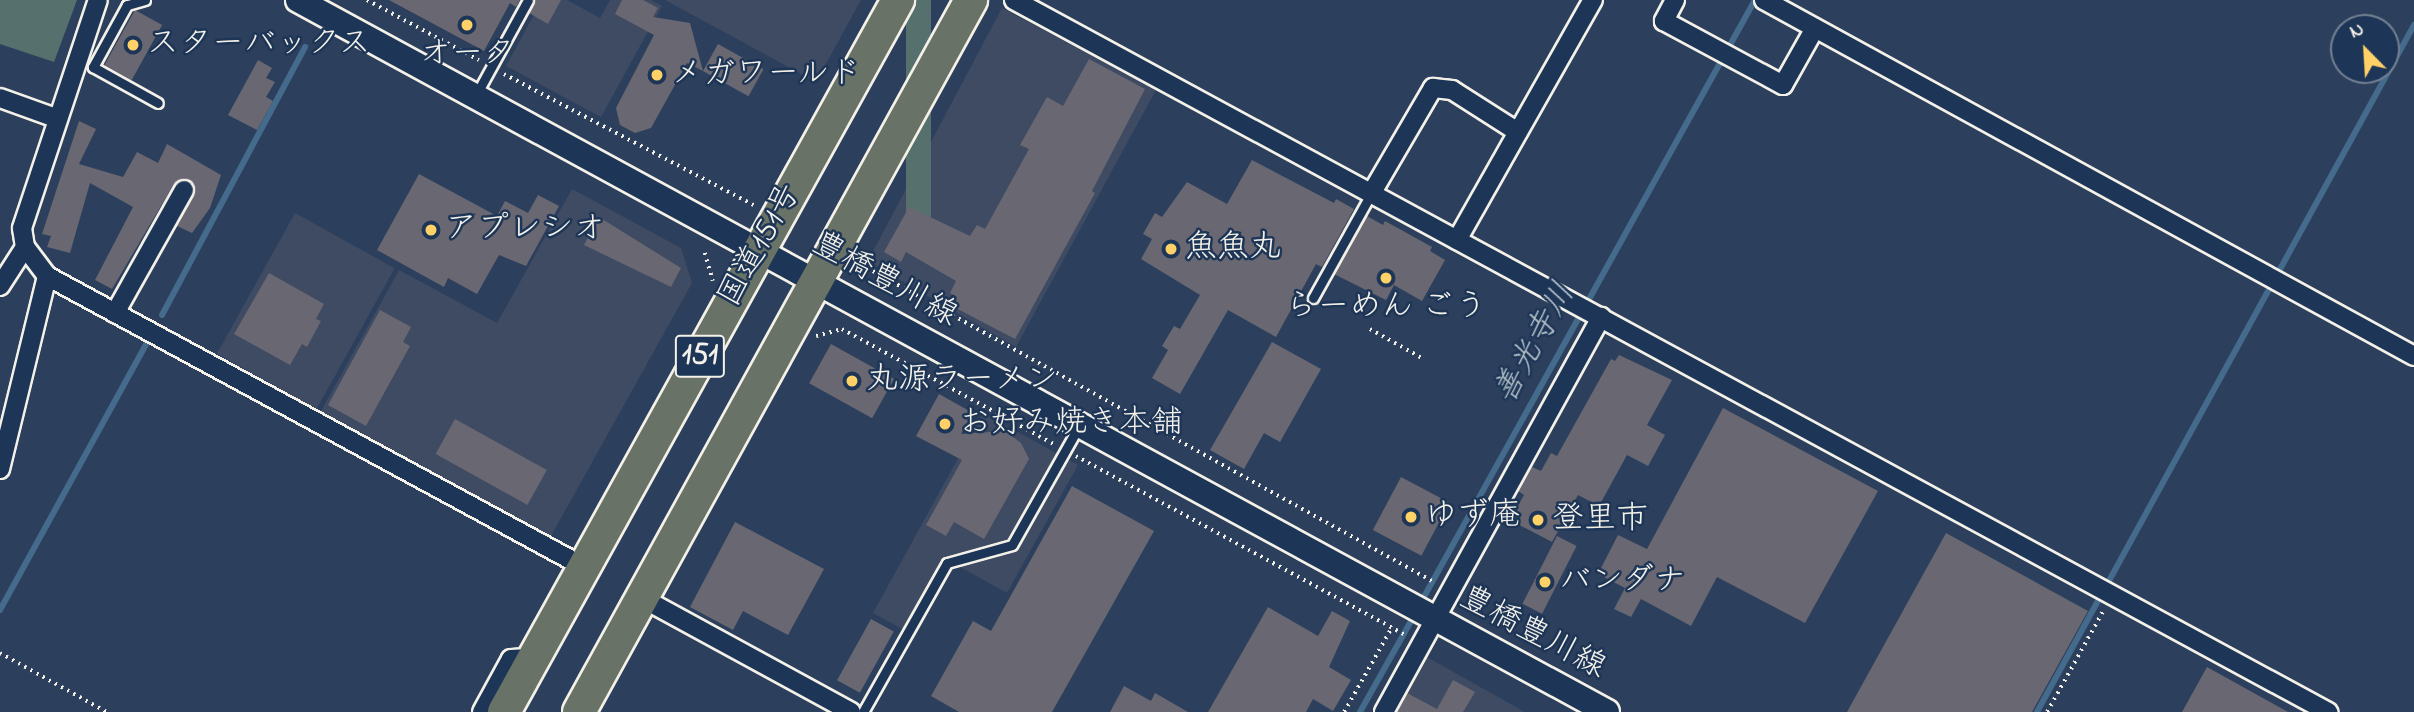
<!DOCTYPE html>
<meta charset="utf-8">
<style>
body{margin:0}
#map{position:relative;width:2414px;height:712px;overflow:hidden;background:#2c3f5c;font-family:"Indie Flower","Klee One",sans-serif}
div>[style]{position:absolute}
.built>*{inset:0;background:#3e4b63;transform-origin:0 0}
.green>*{inset:0;background:#55706d;transform-origin:0 0}
.stream>*{height:6px;margin:-3px;padding:0 3px;transform-origin:3px;border-radius:3px;background:#446b8c}
.building>*{inset:0;background:#696872;transform-origin:0 0}
.path>*{height:3.5px;margin-top:-1.75px;transform-origin:0;background:repeating-linear-gradient(90deg,#f4f1e8 0 2px,transparent 0 7px)}
.roads{filter:drop-shadow(2px 0 #f4f1e8) drop-shadow(-2px 0 #f4f1e8) drop-shadow(0 2px #f4f1e8) drop-shadow(0 -2px #f4f1e8)}
.lane>*{height:9px;margin:-4.5px;padding:0 4.5px;transform-origin:4.5px;border-radius:4.5px;background:#1d3557}
.street>*{height:18px;margin:-9px;padding:0 9px;transform-origin:9px;border-radius:9px;background:#1d3557}
.secondary>*{height:24px;margin:-12px;padding:0 12px;transform-origin:12px;border-radius:12px;background:#1d3557}
.highway>*{height:32px;margin:-16px;padding:0 16px;transform-origin:16px;border-radius:16px;background:#697266}
.dots>*{width:19px;height:19px;translate:-50% -50%;box-sizing:border-box;border:4px solid #1d3557;border-radius:50%}
span{translate:-50% -50%;white-space:nowrap;text-align:center;line-height:1.15;-webkit-text-stroke:5px #1d3557;paint-order:stroke}
.shield-label span{padding:2px 5px;background:#1d3557;border:2px solid;border-radius:5px;-webkit-text-stroke-width:0}
.shield-label{font-size:30px;color:#f4f1e8;font-weight:700}
.poi-label{font-size:32px;color:#f4f1e8}
.left{translate:0 -50%;text-align:left}
.street-label{font-size:32px;color:#f4f1e8}
.water-label{font-size:33px;color:#b6c2c8;font-style:italic}
.north{position:absolute;left:2330px;top:14px;width:70px;height:70px;box-sizing:border-box;background:#1d3557;border:2px solid #738091;border-radius:50%;rotate:336deg;font-size:19px;font-weight:700;line-height:28px;text-align:center;color:#f4f1e8}
.north::after{content:'';display:block;margin:auto;width:24px;height:32px;background:#ffd166;clip-path:polygon(50% 0,100% 100%,50% 72%,0 100%)}
</style>
<div id="map">
<div class="built">
<i style="clip-path:polygon(542px 0,567px 0,600px 18px,610px 0,651px 0,662px 6px,601px 117px,506px 66px)"></i>
<i style="clip-path:polygon(665px 0,861px 0,816px 82px)"></i>
<i style="clip-path:polygon(1002px 8px,1156px 90px,1016px 347px,876px 266px,871px 255px)"></i>
<i style="clip-path:polygon(572px 189px,681px 248px,692px 283px,551px 536px,321px 411px,399px 270px,497px 323px)"></i>
<i style="left:295px;top:213px;width:114px;height:161px;rotate:29deg"></i>
<i style="clip-path:polygon(983px 413px,1078px 465px,1007px 593px,955px 564px,915px 636px,873px 613px)"></i>
<i style="clip-path:polygon(1425px 656px,1525px 712px,1394px 712px)"></i>
</div>
<div class="green">
<i style="clip-path:polygon(0 0,77px 0,54px 62px,0 44px)"></i>
<i style="left:906px;top:0;width:25px;height:217px"></i>
</div>
<div class="stream">
<i style="left:162px;top:315px;width:304px;rotate:-61.9deg"></i>
<i style="left:1420px;top:604px;width:691px;rotate:-60.99deg"></i>
<i style="left:0;top:610px;width:303px;rotate:-61.2deg"></i>
<i style="left:1360px;top:712px;width:112px;rotate:-60.7deg"></i>
<i style="left:2037px;top:712px;width:784px;rotate:-61.24deg"></i>
</div>
<div class="building">
<i style="clip-path:polygon(389px 0,520px 0,516px 7px,510px 3px,484px 51px)"></i>
<i style="clip-path:polygon(535px 0,561px 0,548px 24px,529px 13px)"></i>
<i style="clip-path:polygon(622px 0,643px 0,658px 8px,653px 17px,690px 23px,703px 71px,687px 63px,651px 128px,635px 133px,620px 125px,616px 108px,654px 35px,615px 14px)"></i>
<i style="left:135px;top:10px;width:31px;height:63px;rotate:29deg"></i>
<i style="left:718px;top:44px;width:52px;height:31px;rotate:29deg"></i>
<i style="clip-path:polygon(1089px 59px,1145px 89px,1092px 191px,1095px 193px,1015px 339px,952px 306px,957px 297px,950px 293px,956px 281px,906px 252px,901px 262px,884px 252px,909px 207px,970px 236px,977px 225px,985px 229px,1029px 149px,1020px 145px,1047px 97px,1063px 106px)"></i>
<i style="clip-path:polygon(258px 60px,272px 68px,266px 78px,275px 82px,266px 97px,273px 101px,257px 130px,228px 115px)"></i>
<i style="clip-path:polygon(79px 121px,96px 129px,79px 164px,123px 177px,137px 152px,158px 163px,167px 144px,221px 175px,210px 208px,192px 233px,177px 226px,194px 195px,194px 185px,185px 179px,174px 184px,112px 289px,95px 280px,133px 207px,90px 183px,70px 253px,47px 247px,51px 236px,42px 234px)"></i>
<i style="clip-path:polygon(1252px 160px,1334px 203px,1336px 199px,1354px 209px,1322px 267px,1316px 264px,1276px 337px,1228px 310px,1180px 394px,1152px 378px,1168px 350px,1162px 346px,1174px 326px,1180px 329px,1200px 295px,1141px 259px,1152px 239px,1143px 234px,1155px 213px,1162px 217px,1187px 182px,1227px 204px)"></i>
<i style="clip-path:polygon(419px 174px,497px 216px,505px 201px,528px 213px,538px 195px,559px 206px,526px 266px,499px 255px,477px 294px,448px 278px,444px 287px,377px 250px)"></i>
<i style="clip-path:polygon(1367px 216px,1383px 225px,1385px 221px,1432px 247px,1430px 251px,1445px 260px,1422px 301px,1394px 285px,1386px 300px,1334px 274px)"></i>
<i style="clip-path:polygon(599px 217px,681px 268px,671px 287px,584px 245px)"></i>
<i style="clip-path:polygon(269px 273px,324px 304px,316px 319px,321px 321px,307px 347px,302px 344px,290px 365px,234px 334px)"></i>
<i style="clip-path:polygon(380px 310px,411px 327px,403px 342px,410px 346px,366px 426px,328px 405px)"></i>
<i style="clip-path:polygon(1272px 342px,1321px 369px,1280px 442px,1264px 433px,1244px 469px,1210px 450px)"></i>
<i style="left:831px;top:344px;width:72px;height:45px;rotate:29deg"></i>
<i style="clip-path:polygon(1619px 355px,1672px 380px,1647px 425px,1665px 435px,1648px 466px,1627px 455px,1599px 506px,1578px 495px,1552px 542px,1510px 520px,1524px 495px,1518px 491px,1532px 467px,1541px 471px,1551px 453px,1557px 456px,1611px 359px,1615px 361px)"></i>
<i style="clip-path:polygon(939px 394px,973px 413px,961px 434px,1005px 431px,1021px 443px,1029px 459px,984px 539px,954px 522px,946px 536px,926px 525px,962px 460px,916px 436px)"></i>
<i style="clip-path:polygon(1723px 408px,1878px 491px,1805px 623px,1717px 577px,1691px 626px,1641px 599px,1631px 617px,1614px 609px,1625px 588px,1598px 574px,1618px 535px,1647px 549px)"></i>
<i style="left:455px;top:419px;width:105px;height:40px;rotate:29deg"></i>
<i style="left:1401px;top:477px;width:55px;height:60px;rotate:28deg"></i>
<i style="clip-path:polygon(1072px 486px,1154px 531px,1052px 712px,959px 712px,931px 696px,973px 621px,991px 631px)"></i>
<i style="clip-path:polygon(735px 522px,824px 569px,788px 635px,743px 611px,733px 630px,690px 607px)"></i>
<i style="clip-path:polygon(1946px 533px,2088px 611px,2032px 712px,1847px 712px)"></i>
<i style="left:1557px;top:536px;width:22px;height:76px;rotate:27deg"></i>
<i style="clip-path:polygon(1268px 607px,1318px 636px,1332px 611px,1350px 621px,1329px 667px,1351px 680px,1333px 711px,1313px 699px,1306px 712px,1208px 712px)"></i>
<i style="left:871px;top:619px;width:26px;height:70px;rotate:29deg"></i>
<i style="clip-path:polygon(2207px 667px,2288px 712px,2182px 712px)"></i>
<i style="clip-path:polygon(1453px 680px,1475px 692px,1463px 712px,1397px 712px,1407px 693px,1437px 709px)"></i>
<i style="clip-path:polygon(1124px 686px,1151px 701px,1155px 693px,1188px 712px,1110px 712px)"></i>
</div>
<div class="path">
<i style="left:367px;top:0;width:127px;rotate:28.2deg"></i>
<i style="left:504px;top:74px;width:282px;rotate:27.7deg"></i>
<i style="left:705px;top:253px;width:29px;rotate:74deg"></i>
<i style="left:873px;top:271px;width:641px;rotate:29deg"></i>
<i style="left:1370px;top:329px;width:60px;rotate:29.1deg"></i>
<i style="left:816px;top:336px;width:27px;rotate:-15deg"></i>
<i style="left:842px;top:329px;width:241px;rotate:28.5deg"></i>
<i style="left:1076px;top:456px;width:375px;rotate:28.5deg"></i>
<i style="left:0;top:653px;width:122px;rotate:28.9deg"></i>
<i style="left:1344px;top:712px;width:98px;rotate:-60.5deg"></i>
<i style="left:2047px;top:712px;width:118px;rotate:-61deg"></i>
</div>
<div class="roads">
<div class="lane">
<i style="left:145px;top:0;width:19px;rotate:164deg"></i>
<i style="left:127px;top:5px;width:71px;rotate:118.7deg"></i>
<i style="left:93px;top:67px;width:74px;rotate:29deg"></i>
<i style="left:476px;top:95px;width:108px;rotate:-61.3deg"></i>
<i style="left:1313px;top:298px;width:119px;rotate:-60.9deg"></i>
<i style="left:863px;top:712px;width:171px;rotate:-60.6deg"></i>
<i style="left:947px;top:563px;width:67px;rotate:-15.5deg"></i>
<i style="left:1012px;top:545px;width:134px;rotate:-60.6deg"></i>
</div>
<div class="street">
<i style="left:1014px;top:0;width:1495px;rotate:28.45deg"></i>
<i style="left:1675px;top:0;width:24px;rotate:118deg"></i>
<i style="left:1664px;top:21px;width:135px;rotate:28.3deg"></i>
<i style="left:1783px;top:85px;width:65px;rotate:-60.7deg"></i>
<i style="left:1764px;top:0;width:741px;rotate:28.71deg"></i>
<i style="left:0;top:98px;width:59px;rotate:19.7deg"></i>
<i style="left:1371px;top:194px;width:123px;rotate:-59.7deg"></i>
<i style="left:1433px;top:88px;width:19px;rotate:6deg"></i>
<i style="left:1452px;top:90px;width:78px;rotate:32.5deg"></i>
<i style="left:1457px;top:240px;width:276px;rotate:-60.5deg"></i>
<i style="left:47px;top:276px;width:611px;rotate:28.45deg"></i>
<i style="left:0;top:286px;width:46px;rotate:-57.3deg"></i>
<i style="left:115px;top:313px;width:141px;rotate:-60.7deg"></i>
<i style="left:0;top:469px;width:199px;rotate:-76.3deg"></i>
<i style="left:47px;top:276px;width:36px;rotate:-127deg"></i>
<i style="left:25px;top:247px;width:19px;rotate:-99deg"></i>
<i style="left:22px;top:228px;width:240px;rotate:-71.6deg"></i>
<i style="left:642px;top:598px;width:238px;rotate:28.6deg"></i>
<i style="left:482px;top:712px;width:60px;rotate:-61.3deg"></i>
<i style="left:511px;top:659px;width:22px;rotate:-3deg"></i>
<i style="left:1384px;top:712px;width:451px;rotate:-61.2deg"></i>
</div>
<div class="secondary">
<i style="left:298px;top:0;width:1490px;rotate:28.54deg"></i>
</div>
<div class="highway">
<i style="left:504px;top:712px;width:814px;rotate:-61.04deg"></i>
<i style="left:579px;top:712px;width:813px;rotate:-61.16deg"></i>
</div>
</div>
<div class="dots">
<i style="left:467px;top:25px;background:#ffd166"></i>
<i style="left:133px;top:45px;background:#ffd166"></i>
<i style="left:657px;top:75px;background:#ffd166"></i>
<i style="left:431px;top:230px;background:#ffd166"></i>
<i style="left:1171px;top:249px;background:#ffd166"></i>
<i style="left:1386px;top:278px;background:#ffd166"></i>
<i style="left:852px;top:381px;background:#ffd166"></i>
<i style="left:945px;top:424px;background:#ffd166"></i>
<i style="left:1411px;top:517px;background:#ffd166"></i>
<i style="left:1538px;top:520px;background:#ffd166"></i>
<i style="left:1545px;top:582px;background:#ffd166"></i>
</div>
<div class="shield-label">
<span style="left:700px;top:356px">151</span>
</div>
<div class="poi-label">
<span class="left" style="left:147px;top:45px">スターバックス</span>
<span style="left:467px;top:55px">オータ</span>
<span class="left" style="left:671px;top:75px">メガワールド</span>
<span class="left" style="left:445px;top:230px">アプレシオ</span>
<span class="left" style="left:1185px;top:249px">魚魚丸</span>
<span style="left:1386px;top:308px">らーめん ごう</span>
<span class="left" style="left:866px;top:381px">丸源ラーメン</span>
<span class="left" style="left:959px;top:424px">お好み焼き本舗</span>
<span class="left" style="left:1425px;top:517px">ゆず庵</span>
<span class="left" style="left:1552px;top:520px">登里市</span>
<span class="left" style="left:1559px;top:582px">バンダナ</span>
</div>
<div class="street-label">
<span style="left:761px;top:246px;rotate:-61deg">国道151号</span>
<span style="left:884px;top:281px;rotate:29deg">豊橋豊川線</span>
<span style="left:1532px;top:634px;rotate:28deg">豊橋豊川線</span>
</div>
<div class="water-label">
<span style="left:1536px;top:344px;rotate:-61deg">善光寺川</span>
</div>
<div class="north">N</div>
</div>
